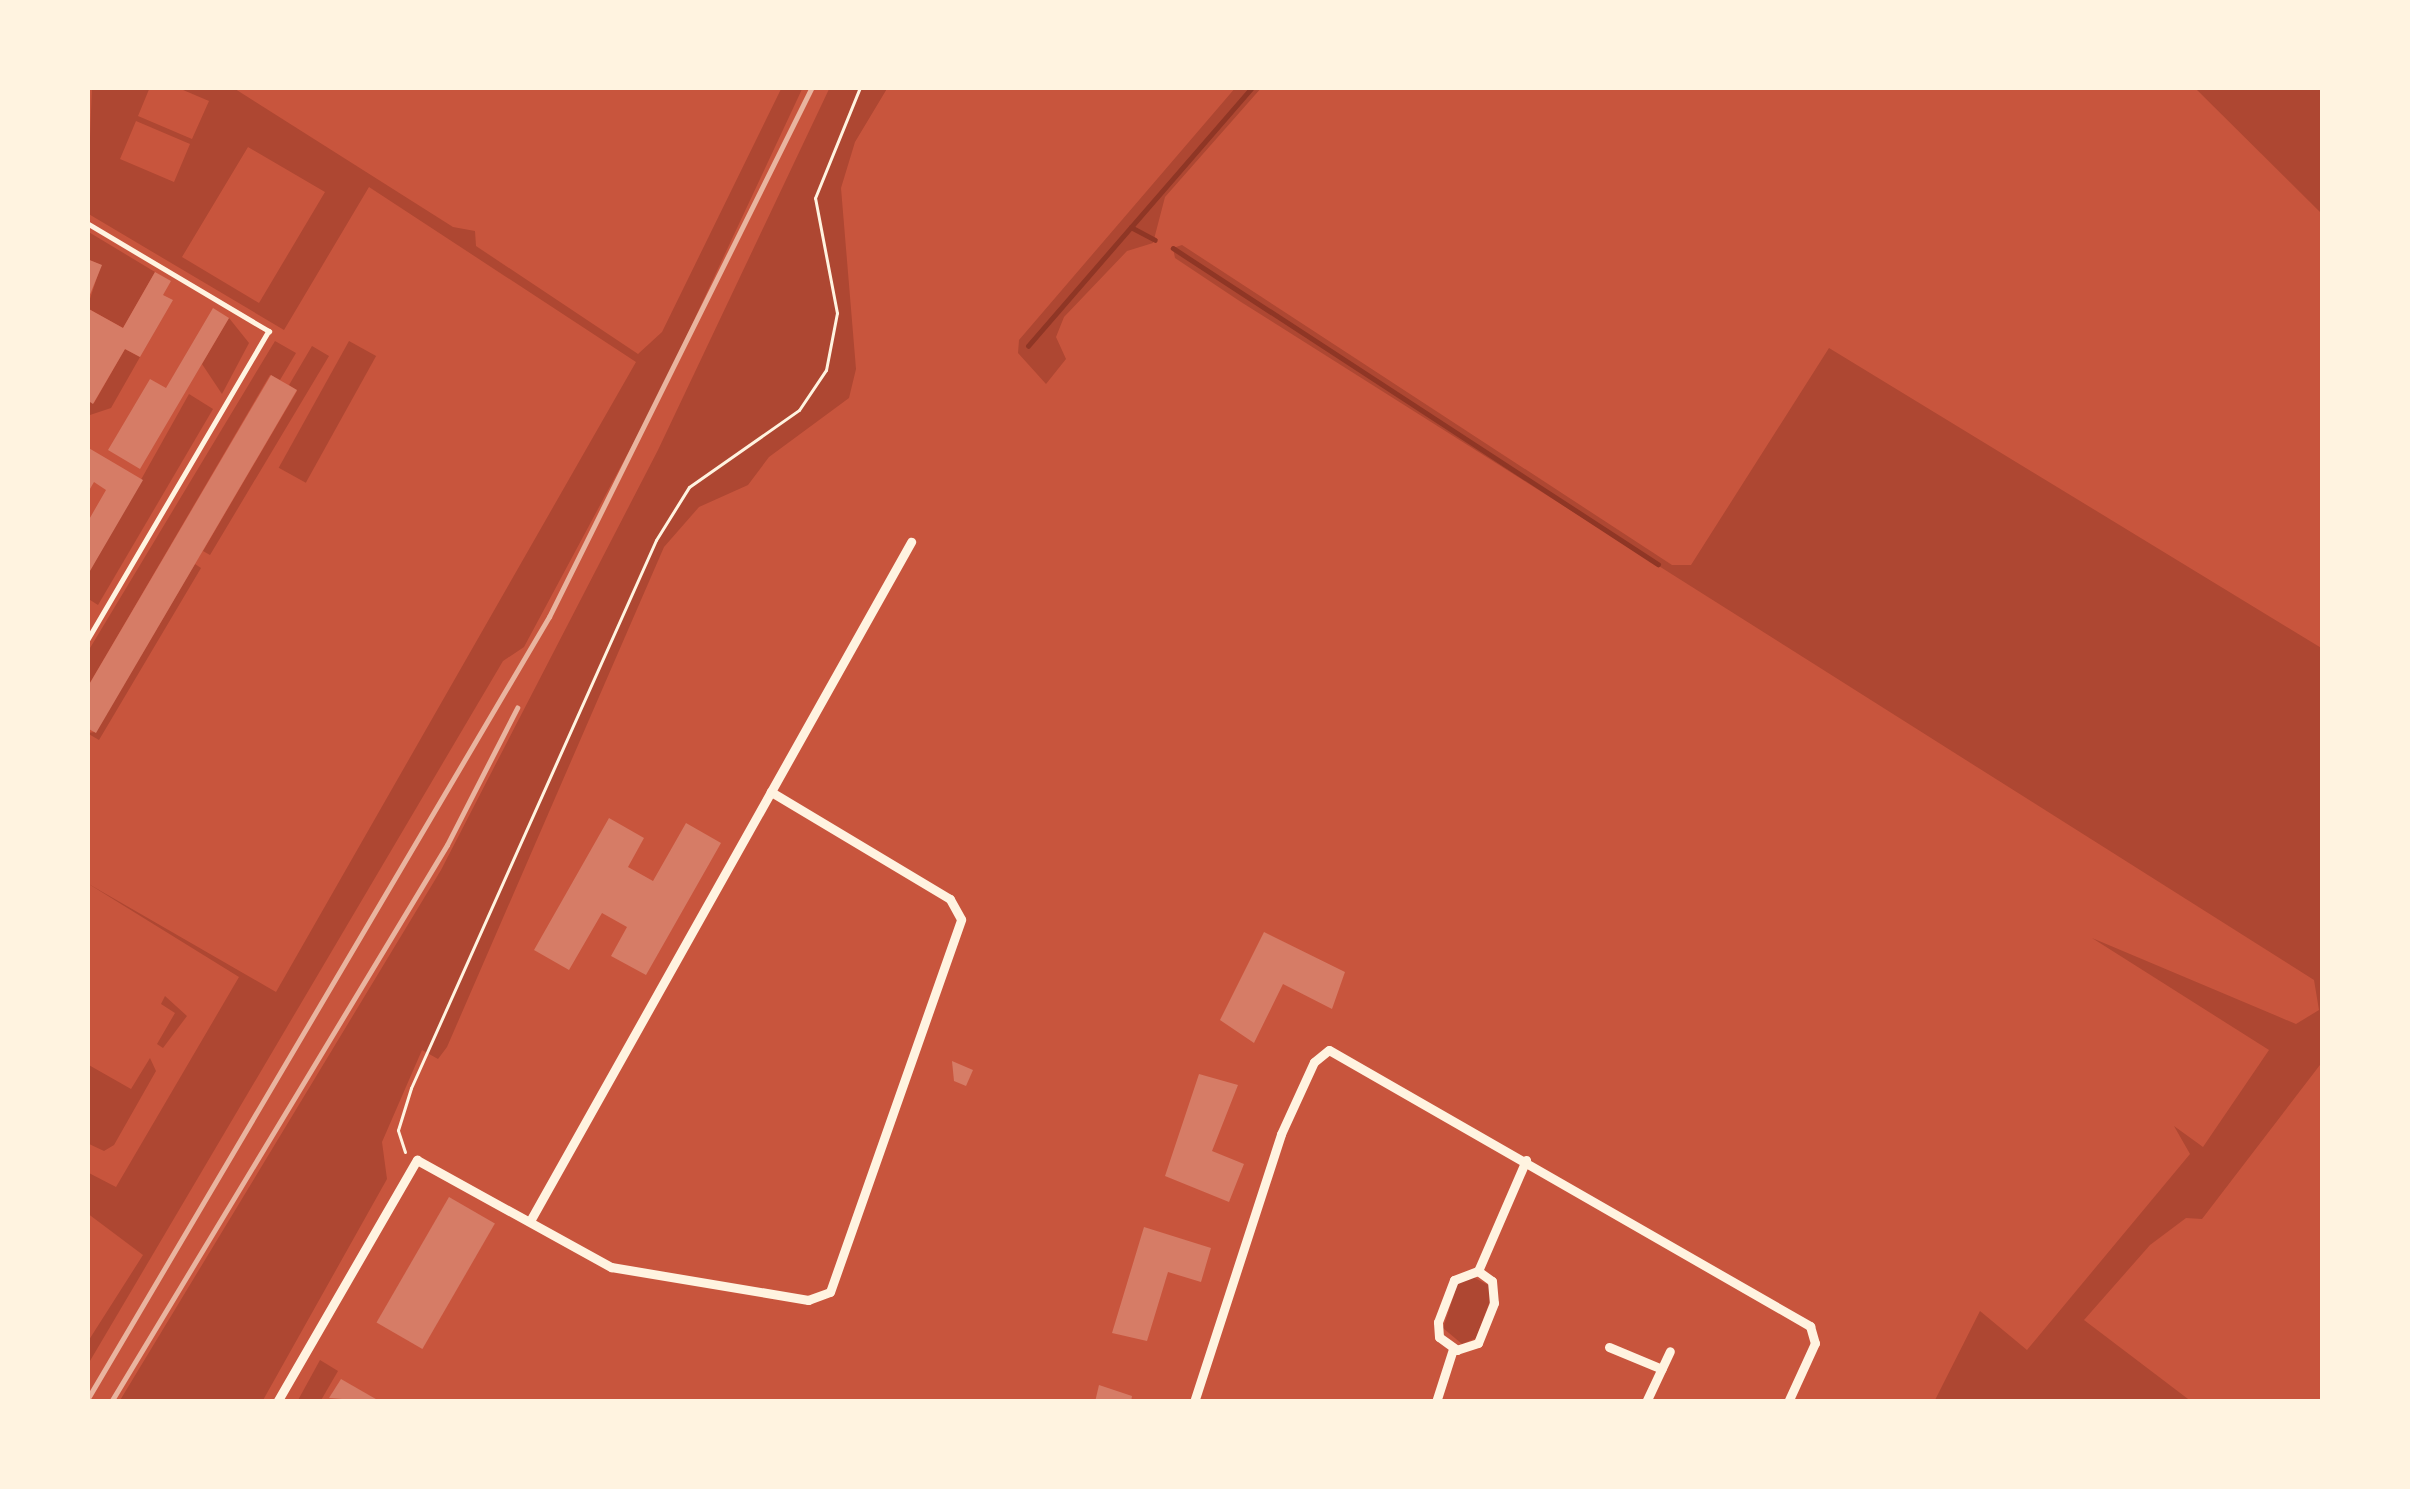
<!DOCTYPE html>
<style>
body{margin:0}
#map{position:relative;width:2410px;height:1489px;overflow:hidden;background:#c8553d;font-family:"Titillium Web",sans-serif}
div>[style]{position:absolute}
.green>*{inset:0;background:#ae4732;transform-origin:0 0}
.stream>*{height:4.5px;margin:-2.25px;padding:0 2.25px;transform-origin:2.25px;border-radius:2.25px;background:#8f3625}
.building>*{inset:0;background:#d67c66;transform-origin:0 0}
.path>*{height:3px;margin:-1.5px;padding:0 1.5px;transform-origin:1.5px;border-radius:1.5px;background:#fff3e0}
.service>*{height:4.5px;margin:-2.25px;padding:0 2.25px;transform-origin:2.25px;border-radius:2.25px;background:#fff3e0}
.minor>*{height:9px;margin:-4.5px;padding:0 4.5px;transform-origin:4.5px;border-radius:4.5px;background:#fff3e0}
.rail>*{height:4.5px;margin:-2.25px;padding:0 2.25px;transform-origin:2.25px;border-radius:2.25px;background:#e9b49f}
span{translate:-50% -50%;white-space:nowrap;text-align:center;line-height:1.15;-webkit-text-stroke:10px #fff3e0;paint-order:stroke}
.frame{position:absolute;inset:0;border:90px solid #fff3e0;pointer-events:none}
</style>
<div id="map">
<div class="green">
<i style="clip-path:polygon(evenodd,92px 87px,150px 87px,138px 116px,192px 139px,209px 101px,176px 87px,232px 87px,453px 227px,475px 231px,476px 246px,638px 354px,662px 332px,782px 87px,803px 87px,658px 397px,524px 647px,503px 661px,87px 1366px,87px 1343px,143px 1255px,87px 1213px,87px 1172px,116px 1187px,239px 977px,87px 883px,276px 992px,636px 362px,369px 187px,284px 330px,87px 213px,92px 87px,136px 121px,190px 144px,174px 182px,120px 159px,136px 121px,92px 87px,248px 147px,325px 192px,259px 303px,182px 257px,248px 147px)"></i>
<i style="clip-path:polygon(830px 87px,888px 87px,855px 142px,841px 188px,856px 369px,849px 398px,769px 457px,748px 485px,699px 507px,664px 547px,447px 1047px,438px 1059px,422px 1050px,382px 1142px,387px 1179px,262px 1402px,119px 1402px,441px 870px,658px 450px)"></i>
<i style="clip-path:polygon(1236px 87px,1262px 87px,1165px 197px,1153px 243px,1127px 251px,1064px 317px,1056px 337px,1066px 359px,1046px 384px,1018px 353px,1019px 340px)"></i>
<i style="clip-path:polygon(2194px 87px,2323px 87px,2323px 215px)"></i>
<i style="clip-path:polygon(87px 231px,155px 272px,123px 328px,87px 308px,101px 265px,87px 259px)"></i>
<i style="clip-path:polygon(1182px 245px,1672px 565px,1691px 565px,1829px 348px,2323px 649px,2323px 1061px,2202px 1219px,2186px 1218px,2150px 1245px,2084px 1320px,2192px 1402px,1934px 1402px,1980px 1311px,2027px 1350px,2190px 1154px,2174px 1126px,2203px 1147px,2269px 1050px,2092px 938px,2296px 1024px,2319px 1010px,2314px 980px,1241px 302px,1175px 258px,1173px 248px)"></i>
<i style="clip-path:polygon(229px 318px,249px 343px,222px 394px,202px 364px)"></i>
<i style="clip-path:polygon(275px 341px,296px 353px,280px 380px,270px 375px,87px 688px,87px 653px)"></i>
<i style="left:349px;top:341px;width:31px;height:145px;rotate:29deg"></i>
<i style="clip-path:polygon(312px 346px,329px 356px,210px 555px,203px 551px,297px 391px,289px 385px)"></i>
<i style="clip-path:polygon(125px 349px,140px 357px,111px 408px,87px 416px,87px 400px,94px 403px)"></i>
<i style="clip-path:polygon(189px 394px,213px 409px,98px 605px,87px 598px,87px 576px)"></i>
<i style="clip-path:polygon(195px 564px,201px 568px,99px 740px,87px 733px,96px 732px)"></i>
<i style="clip-path:polygon(165px 996px,187px 1016px,163px 1048px,157px 1044px,175px 1013px,161px 1004px)"></i>
<i style="clip-path:polygon(150px 1058px,156px 1071px,114px 1145px,104px 1151px,87px 1143px,87px 1064px,131px 1089px)"></i>
<i style="clip-path:polygon(1471px 1276px,1490px 1286px,1490px 1301px,1476px 1338px,1462px 1344px,1443px 1328px,1458px 1283px)"></i>
<i style="clip-path:polygon(320px 1360px,338px 1371px,320px 1402px,297px 1402px)"></i>
</div>
<div class="stream">
<i style="left:1131px;top:227px;width:27px;rotate:28deg"></i>
<i style="left:1173px;top:248px;width:579px;rotate:33.09deg"></i>
<i style="left:1028px;top:346px;width:342px;rotate:-49.1deg"></i>
</div>
<div class="building">
<i style="clip-path:polygon(87px 259px,102px 265px,87px 302px)"></i>
<i style="clip-path:polygon(155px 272px,171px 281px,163px 295px,173px 300px,140px 357px,125px 349px,93px 404px,87px 400px,87px 308px,123px 328px)"></i>
<i style="clip-path:polygon(213px 308px,229px 318px,140px 469px,108px 450px,150px 379px,166px 388px)"></i>
<i style="clip-path:polygon(271px 375px,297px 390px,96px 733px,87px 728px,87px 688px)"></i>
<i style="clip-path:polygon(87px 447px,143px 480px,87px 576px,87px 523px,106px 490px,94px 482px,87px 494px)"></i>
<i style="clip-path:polygon(609px 818px,644px 838px,628px 867px,653px 881px,686px 823px,721px 843px,646px 975px,611px 956px,627px 927px,602px 913px,569px 970px,534px 950px)"></i>
<i style="clip-path:polygon(1264px 932px,1345px 972px,1332px 1009px,1283px 984px,1254px 1043px,1220px 1020px)"></i>
<i style="clip-path:polygon(952px 1061px,973px 1070px,966px 1086px,954px 1081px)"></i>
<i style="clip-path:polygon(1199px 1074px,1238px 1085px,1212px 1151px,1244px 1164px,1229px 1202px,1165px 1176px)"></i>
<i style="left:449px;top:1197px;width:53px;height:145px;rotate:30deg"></i>
<i style="clip-path:polygon(1144px 1227px,1211px 1248px,1201px 1282px,1168px 1272px,1147px 1341px,1112px 1333px)"></i>
<i style="clip-path:polygon(341px 1379px,381px 1402px,329px 1398px)"></i>
<i style="clip-path:polygon(1099px 1385px,1132px 1396px,1131px 1402px,1095px 1402px)"></i>
</div>
<div class="path">
<i style="left:405px;top:1152px;width:23px;rotate:-108deg"></i>
<i style="left:398px;top:1130px;width:44px;rotate:-72.8deg"></i>
<i style="left:411px;top:1088px;width:600px;rotate:-65.91deg"></i>
<i style="left:656px;top:540px;width:62px;rotate:-58.1deg"></i>
<i style="left:689px;top:487px;width:134px;rotate:-35deg"></i>
<i style="left:799px;top:410px;width:48px;rotate:-56deg"></i>
<i style="left:826px;top:370px;width:58px;rotate:-79.1deg"></i>
<i style="left:837px;top:313px;width:117px;rotate:-100.8deg"></i>
<i style="left:815px;top:198px;width:120px;rotate:-67.9deg"></i>
</div>
<div class="service">
<i style="left:87px;top:223px;width:212px;rotate:30.7deg"></i>
<i style="left:269px;top:331px;width:359px;rotate:120.4deg"></i>
</div>
<div class="minor">
<i style="left:530px;top:1221px;width:779px;rotate:-60.7deg"></i>
<i style="left:1478px;top:1271px;width:17px;rotate:36deg"></i>
<i style="left:1492px;top:1281px;width:22px;rotate:85deg"></i>
<i style="left:1494px;top:1303px;width:43px;rotate:111.8deg"></i>
<i style="left:1478px;top:1343px;width:22px;rotate:162deg"></i>
<i style="left:1457px;top:1350px;width:22px;rotate:-144deg"></i>
<i style="left:1439px;top:1337px;width:15px;rotate:-94deg"></i>
<i style="left:1438px;top:1322px;width:45px;rotate:-69.1deg"></i>
<i style="left:1454px;top:1280px;width:26px;rotate:-21deg"></i>
<i style="left:1478px;top:1271px;width:121px;rotate:-66.6deg"></i>
<i style="left:1609px;top:1347px;width:57px;rotate:22.5deg"></i>
<i style="left:277px;top:1402px;width:280px;rotate:-60deg"></i>
<i style="left:417px;top:1160px;width:222px;rotate:28.9deg"></i>
<i style="left:611px;top:1267px;width:200px;rotate:9.5deg"></i>
<i style="left:808px;top:1300px;width:23px;rotate:-20deg"></i>
<i style="left:830px;top:1292px;width:395px;rotate:-70.6deg"></i>
<i style="left:961px;top:919px;width:23px;rotate:-119deg"></i>
<i style="left:950px;top:899px;width:209px;rotate:-149.1deg"></i>
<i style="left:1194px;top:1402px;width:282px;rotate:-72deg"></i>
<i style="left:1281px;top:1134px;width:79px;rotate:-65.4deg"></i>
<i style="left:1314px;top:1062px;width:19px;rotate:-39deg"></i>
<i style="left:1329px;top:1050px;width:555px;rotate:29.85deg"></i>
<i style="left:1810px;top:1326px;width:18px;rotate:74deg"></i>
<i style="left:1815px;top:1343px;width:65px;rotate:114.6deg"></i>
<i style="left:1436px;top:1402px;width:56px;rotate:-72.2deg"></i>
<i style="left:1646px;top:1402px;width:56px;rotate:-64.8deg"></i>
</div>
<div class="rail">
<i style="left:87px;top:1400px;width:909px;rotate:-59.46deg"></i>
<i style="left:549px;top:617px;width:592px;rotate:-63.61deg"></i>
<i style="left:111px;top:1402px;width:650px;rotate:-58.9deg"></i>
<i style="left:447px;top:845px;width:154px;rotate:-62.9deg"></i>
</div>
<div class="frame"></div>
</div>
